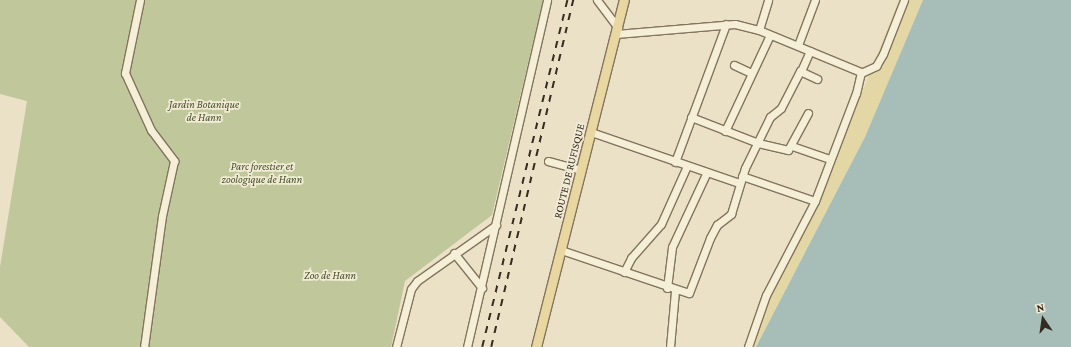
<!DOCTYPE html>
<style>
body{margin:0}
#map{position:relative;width:1071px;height:347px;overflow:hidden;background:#eae1c6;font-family:"Crimson Pro",serif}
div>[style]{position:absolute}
.green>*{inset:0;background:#bfc79b}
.sand>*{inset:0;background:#e3d7a6}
.water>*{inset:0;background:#a7beb8}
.roads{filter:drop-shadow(1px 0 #83745d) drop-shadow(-1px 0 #83745d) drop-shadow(0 1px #83745d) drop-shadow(0 -1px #83745d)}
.minor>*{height:7px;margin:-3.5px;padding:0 3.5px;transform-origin:3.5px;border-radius:3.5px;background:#f5efd8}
.major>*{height:9px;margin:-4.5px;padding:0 4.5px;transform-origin:4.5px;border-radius:4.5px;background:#e9d7a2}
.rail>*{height:1.5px;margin-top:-0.75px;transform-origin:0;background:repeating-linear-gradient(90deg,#352b20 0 7px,transparent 0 14px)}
span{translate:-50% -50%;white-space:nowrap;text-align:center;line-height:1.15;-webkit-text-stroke:3.5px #f2ebd5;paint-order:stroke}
.park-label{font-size:11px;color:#434f28;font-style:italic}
.street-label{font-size:11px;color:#352b20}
.north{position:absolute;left:1023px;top:299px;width:40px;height:40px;-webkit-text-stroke:3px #f2ebd5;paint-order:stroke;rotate:347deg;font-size:11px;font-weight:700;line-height:16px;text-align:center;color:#352b20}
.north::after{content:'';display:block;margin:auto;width:14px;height:18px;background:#352b20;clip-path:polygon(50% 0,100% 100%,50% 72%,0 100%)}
</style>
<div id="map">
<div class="green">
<i style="clip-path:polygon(0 0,543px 0,492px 215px,405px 281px,391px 347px,29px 347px,0 317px,0 267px,27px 101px,0 94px)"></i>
</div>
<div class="sand">
<i style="clip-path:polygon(899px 0,923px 0,865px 137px,756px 347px,749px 347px,776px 283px,813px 215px)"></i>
</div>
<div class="water">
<i style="clip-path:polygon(923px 0,1071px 0,1071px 347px,756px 347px,865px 137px)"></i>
</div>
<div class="roads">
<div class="minor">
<i style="left:140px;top:0;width:75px;rotate:101.6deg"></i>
<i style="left:125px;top:73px;width:63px;rotate:65.5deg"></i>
<i style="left:151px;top:130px;width:39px;rotate:53deg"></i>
<i style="left:174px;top:161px;width:56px;rotate:102.3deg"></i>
<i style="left:162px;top:216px;width:132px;rotate:97.8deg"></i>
<i style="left:597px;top:0;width:35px;rotate:53deg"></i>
<i style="left:759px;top:30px;width:31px;rotate:-73deg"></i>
<i style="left:616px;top:34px;width:119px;rotate:-4.8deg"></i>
<i style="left:735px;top:24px;width:25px;rotate:14deg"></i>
<i style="left:759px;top:30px;width:110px;rotate:22.4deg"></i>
<i style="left:861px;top:72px;width:22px;rotate:103deg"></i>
<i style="left:856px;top:93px;width:116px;rotate:110.8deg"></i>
<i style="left:815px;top:201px;width:106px;rotate:117.5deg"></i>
<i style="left:766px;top:295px;width:55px;rotate:109.1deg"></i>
<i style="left:798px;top:45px;width:48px;rotate:-69.3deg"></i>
<i style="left:734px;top:65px;width:19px;rotate:25deg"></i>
<i style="left:801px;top:71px;width:22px;rotate:-66deg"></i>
<i style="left:861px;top:73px;width:17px;rotate:-25deg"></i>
<i style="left:876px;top:66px;width:14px;rotate:-60deg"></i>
<i style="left:883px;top:54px;width:58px;rotate:-68.7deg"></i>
<i style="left:691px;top:117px;width:72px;rotate:21.2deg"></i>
<i style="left:758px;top:143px;width:31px;rotate:13deg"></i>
<i style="left:788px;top:150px;width:42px;rotate:-61.6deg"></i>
<i style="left:725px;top:131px;width:106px;rotate:-64.9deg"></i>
<i style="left:591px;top:132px;width:157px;rotate:19deg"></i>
<i style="left:792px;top:146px;width:39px;rotate:19deg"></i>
<i style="left:548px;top:161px;width:34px;rotate:15deg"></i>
<i style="left:675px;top:162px;width:147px;rotate:-69.7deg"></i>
<i style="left:742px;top:176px;width:77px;rotate:18.9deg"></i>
<i style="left:561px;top:250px;width:135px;rotate:18.6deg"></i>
<i style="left:689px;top:293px;width:59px;rotate:-69.1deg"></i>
<i style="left:710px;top:238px;width:15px;rotate:-62deg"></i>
<i style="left:717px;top:225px;width:18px;rotate:-38deg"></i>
<i style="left:731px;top:214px;width:48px;rotate:-73.1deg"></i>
<i style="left:745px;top:168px;width:57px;rotate:-63.9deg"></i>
<i style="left:770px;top:117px;width:14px;rotate:-39deg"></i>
<i style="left:781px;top:108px;width:42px;rotate:-62.8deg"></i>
<i style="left:800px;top:71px;width:19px;rotate:25deg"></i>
<i style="left:454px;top:253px;width:45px;rotate:51.3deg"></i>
<i style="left:624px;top:272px;width:16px;rotate:-63deg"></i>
<i style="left:631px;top:258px;width:45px;rotate:-48.6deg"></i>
<i style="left:661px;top:224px;width:64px;rotate:-65.9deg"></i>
<i style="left:667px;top:288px;width:41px;rotate:-83deg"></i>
<i style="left:672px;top:247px;width:81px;rotate:-65deg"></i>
<i style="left:396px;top:347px;width:60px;rotate:-75.5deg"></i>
<i style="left:411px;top:289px;width:10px;rotate:-53deg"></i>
<i style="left:417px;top:281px;width:97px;rotate:-35.3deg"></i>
<i style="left:467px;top:347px;width:356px;rotate:-77deg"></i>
<i style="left:670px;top:347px;width:56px;rotate:-84.9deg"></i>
</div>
<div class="major">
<i style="left:536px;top:347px;width:358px;rotate:-75.8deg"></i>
</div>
</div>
<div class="rail">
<i style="left:482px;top:347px;width:357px;rotate:-76.2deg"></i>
<i style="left:491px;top:347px;width:357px;rotate:-76.7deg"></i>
</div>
<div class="park-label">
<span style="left:204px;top:111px">Jardin Botanique<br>de Hann</span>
<span style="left:262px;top:173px">Parc forestier et<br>zoologique de Hann</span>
<span style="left:330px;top:275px">Zoo de Hann</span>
</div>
<div class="street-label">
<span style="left:569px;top:171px;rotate:-76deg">ROUTE DE RUFISQUE</span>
</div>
<div class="north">N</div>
</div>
